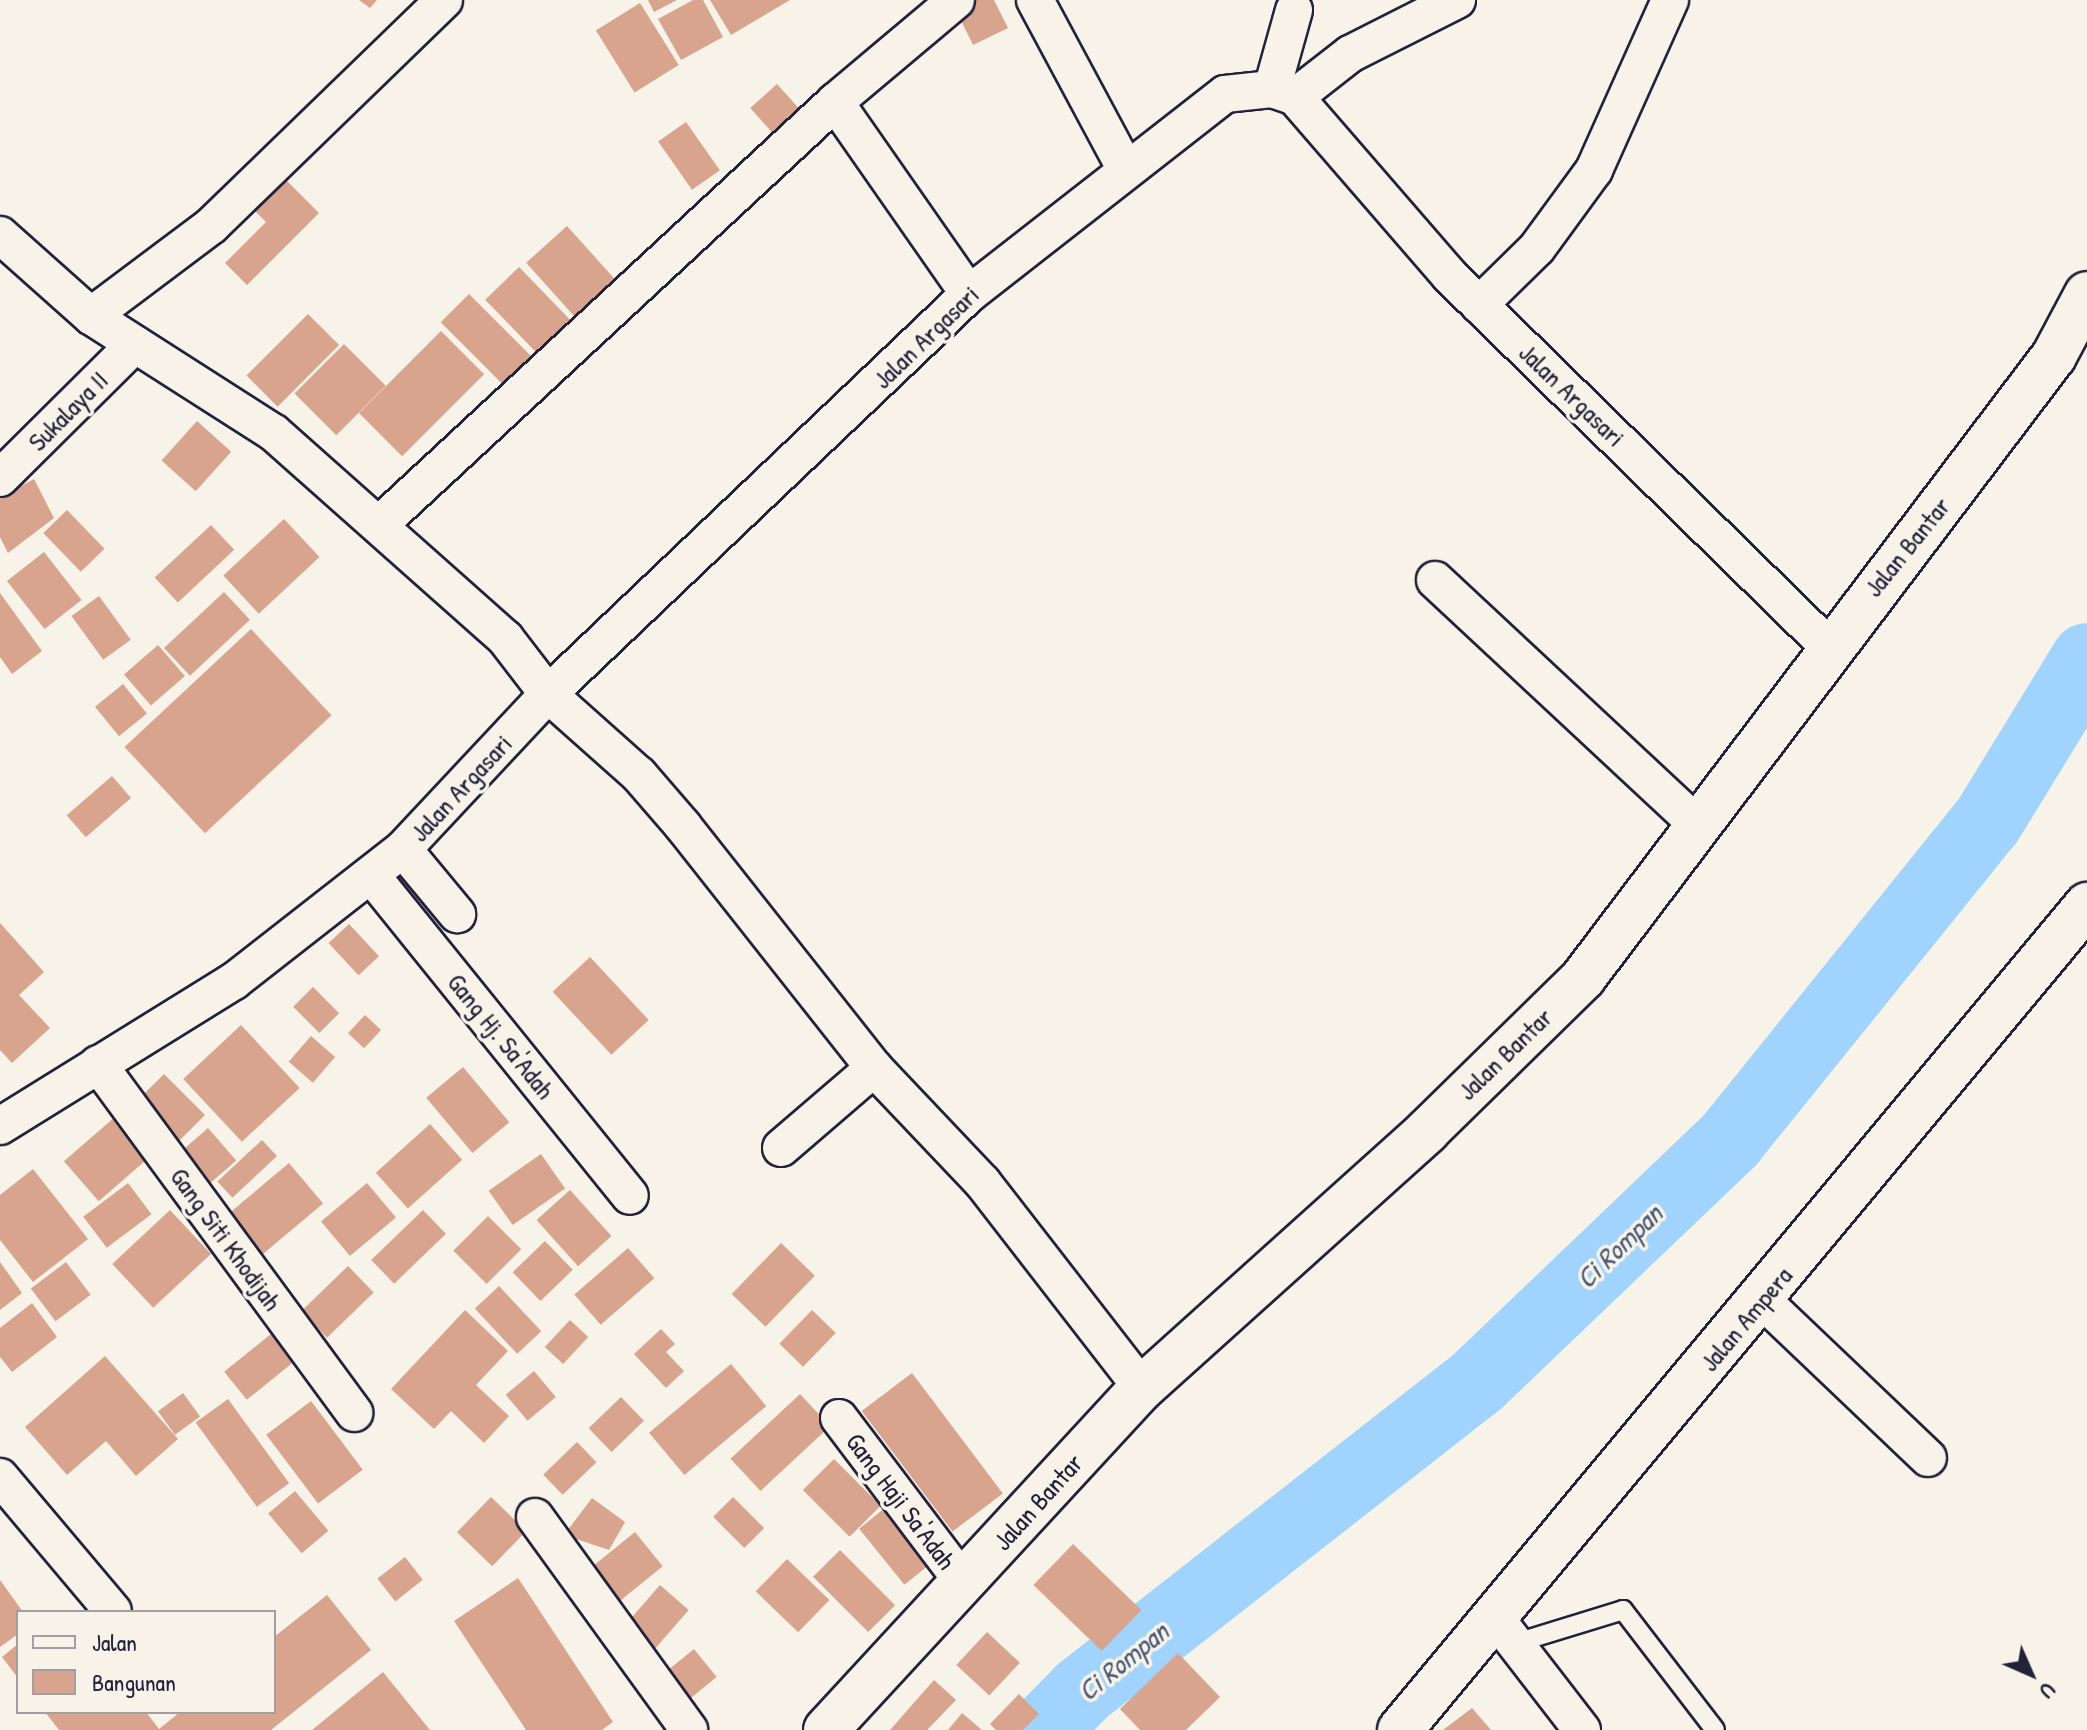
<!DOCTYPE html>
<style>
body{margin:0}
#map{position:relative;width:2087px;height:1730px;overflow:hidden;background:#f7f3e8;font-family:"Patrick Hand",sans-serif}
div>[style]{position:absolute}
.river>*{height:72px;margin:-36px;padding:0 36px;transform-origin:36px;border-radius:36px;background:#a0d3fe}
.building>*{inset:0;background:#d9a48e;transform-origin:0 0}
.roads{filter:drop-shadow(2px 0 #22223b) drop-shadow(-2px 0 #22223b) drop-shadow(0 2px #22223b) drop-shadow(0 -2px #22223b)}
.lane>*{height:18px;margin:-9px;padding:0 9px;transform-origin:9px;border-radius:9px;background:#f7f3e8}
.street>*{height:36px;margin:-18px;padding:0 18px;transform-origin:18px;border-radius:18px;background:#f7f3e8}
.secondary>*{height:44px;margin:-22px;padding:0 22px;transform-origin:22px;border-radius:22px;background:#f7f3e8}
span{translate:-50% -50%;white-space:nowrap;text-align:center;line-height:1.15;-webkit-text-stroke:7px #f7f3e8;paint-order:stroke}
.street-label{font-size:26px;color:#22223b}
.water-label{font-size:28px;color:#485776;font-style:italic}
.legend{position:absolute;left:16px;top:1610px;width:260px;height:104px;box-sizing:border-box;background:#f7f3e8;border:2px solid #a29fa3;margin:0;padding:10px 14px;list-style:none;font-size:24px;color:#22223b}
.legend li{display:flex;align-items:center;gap:16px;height:40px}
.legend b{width:40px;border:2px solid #a29fa3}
.north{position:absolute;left:1991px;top:1634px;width:80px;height:80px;-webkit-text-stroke:6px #f7f3e8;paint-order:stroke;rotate:135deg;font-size:22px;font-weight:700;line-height:32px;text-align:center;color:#22223b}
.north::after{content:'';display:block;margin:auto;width:28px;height:36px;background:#22223b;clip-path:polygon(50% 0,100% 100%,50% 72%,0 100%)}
</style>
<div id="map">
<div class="river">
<i style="left:1044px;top:1730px;width:54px;rotate:-45.7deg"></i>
<i style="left:1082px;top:1691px;width:503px;rotate:-38.05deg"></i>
<i style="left:1478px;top:1381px;width:349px;rotate:-43.7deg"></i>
<i style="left:1730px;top:1140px;width:409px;rotate:-51.1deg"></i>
<i style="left:1987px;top:822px;width:191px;rotate:-58.5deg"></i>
</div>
<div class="building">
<i style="clip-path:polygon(359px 0,377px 0,370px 8px)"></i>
<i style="clip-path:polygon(648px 0,677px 0,654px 12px)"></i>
<i style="clip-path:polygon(693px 0,703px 0,723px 37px,681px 60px,658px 19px)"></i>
<i style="clip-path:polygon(710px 0,790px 0,731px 35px)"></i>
<i style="clip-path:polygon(965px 0,994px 0,1008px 28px,973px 45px,954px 6px)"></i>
<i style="left:640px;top:3px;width:73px;height:52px;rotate:58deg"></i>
<i style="left:777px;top:84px;width:40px;height:36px;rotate:48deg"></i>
<i style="left:686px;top:122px;width:59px;height:34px;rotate:55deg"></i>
<i style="clip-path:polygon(282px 176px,319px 213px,247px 285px,225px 263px,266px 222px,251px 207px)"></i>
<i style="left:567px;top:226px;width:86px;height:55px;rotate:48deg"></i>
<i style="left:519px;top:267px;width:86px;height:47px;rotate:46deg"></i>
<i style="left:469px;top:294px;width:88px;height:40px;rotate:45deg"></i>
<i style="left:308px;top:314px;width:44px;height:87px;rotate:45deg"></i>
<i style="left:441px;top:331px;width:61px;height:116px;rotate:45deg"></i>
<i style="left:344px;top:344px;width:59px;height:70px;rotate:45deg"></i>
<i style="left:197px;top:421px;width:46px;height:53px;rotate:42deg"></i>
<i style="clip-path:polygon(34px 479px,54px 518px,8px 553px,0 537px,0 497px)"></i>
<i style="left:67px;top:510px;width:54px;height:33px;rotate:46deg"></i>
<i style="left:284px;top:519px;width:52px;height:83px;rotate:47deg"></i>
<i style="left:211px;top:525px;width:34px;height:77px;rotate:47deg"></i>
<i style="left:44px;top:552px;width:61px;height:47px;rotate:52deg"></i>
<i style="left:224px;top:592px;width:38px;height:82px;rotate:47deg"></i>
<i style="clip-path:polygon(0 593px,42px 651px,12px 674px,0 657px)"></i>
<i style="left:99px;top:596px;width:54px;height:34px;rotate:54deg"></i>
<i style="left:251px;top:629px;width:118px;height:173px;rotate:47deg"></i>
<i style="left:158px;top:645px;width:41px;height:45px;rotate:49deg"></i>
<i style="left:123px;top:684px;width:38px;height:36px;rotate:51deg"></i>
<i style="left:112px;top:776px;width:29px;height:60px;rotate:49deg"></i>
<i style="clip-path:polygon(0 923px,44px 972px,19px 995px,50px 1028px,12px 1063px,0 1050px)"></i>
<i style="left:349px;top:924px;width:44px;height:28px;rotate:47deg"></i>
<i style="left:590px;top:957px;width:86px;height:51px;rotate:47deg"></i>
<i style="left:313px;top:987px;width:37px;height:28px;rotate:45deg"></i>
<i style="left:365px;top:1015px;width:22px;height:25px;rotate:43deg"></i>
<i style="left:241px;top:1025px;width:86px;height:79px;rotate:47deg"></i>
<i style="left:311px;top:1036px;width:32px;height:34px;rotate:41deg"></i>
<i style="left:463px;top:1067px;width:72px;height:48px;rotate:50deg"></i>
<i style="left:164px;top:1074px;width:58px;height:45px;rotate:45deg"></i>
<i style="left:116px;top:1116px;width:53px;height:69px;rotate:49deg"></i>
<i style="left:430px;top:1124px;width:48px;height:73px;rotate:48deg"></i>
<i style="left:208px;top:1128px;width:43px;height:48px;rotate:49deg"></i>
<i style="left:262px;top:1140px;width:22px;height:61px;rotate:47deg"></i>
<i style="left:541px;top:1154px;width:42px;height:64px;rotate:55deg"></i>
<i style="left:289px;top:1163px;width:53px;height:80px;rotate:50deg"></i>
<i style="clip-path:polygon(33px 1169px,88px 1239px,33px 1282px,0 1240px,0 1195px)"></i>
<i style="left:128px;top:1183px;width:39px;height:56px;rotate:53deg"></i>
<i style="left:367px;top:1183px;width:45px;height:60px;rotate:50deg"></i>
<i style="left:570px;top:1190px;width:62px;height:45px;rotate:48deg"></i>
<i style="left:170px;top:1210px;width:60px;height:79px;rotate:47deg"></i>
<i style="left:423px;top:1210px;width:33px;height:72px;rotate:46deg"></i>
<i style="left:488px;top:1216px;width:47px;height:49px;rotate:45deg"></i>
<i style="left:545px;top:1241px;width:40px;height:45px;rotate:46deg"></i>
<i style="left:781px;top:1243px;width:47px;height:71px;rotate:44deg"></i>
<i style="left:628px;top:1248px;width:40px;height:71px;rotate:49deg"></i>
<i style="clip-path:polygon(0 1262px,22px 1293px,0 1310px)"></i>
<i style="left:66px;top:1262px;width:41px;height:44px;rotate:53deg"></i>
<i style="left:348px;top:1266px;width:37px;height:65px;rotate:46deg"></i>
<i style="left:499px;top:1286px;width:62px;height:33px;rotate:47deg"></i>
<i style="clip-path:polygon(32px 1303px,57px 1337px,12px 1372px,0 1357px,0 1328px)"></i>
<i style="clip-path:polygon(465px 1310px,508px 1351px,476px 1385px,509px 1416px,484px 1443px,451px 1411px,434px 1429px,391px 1389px)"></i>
<i style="left:812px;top:1310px;width:33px;height:47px;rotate:44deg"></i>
<i style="left:570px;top:1320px;width:25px;height:37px;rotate:43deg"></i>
<i style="left:277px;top:1329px;width:36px;height:68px;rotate:51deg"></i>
<i style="clip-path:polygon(661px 1329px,675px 1344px,666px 1352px,684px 1371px,666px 1388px,634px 1354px)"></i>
<i style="clip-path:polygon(105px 1356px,178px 1439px,136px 1476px,106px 1441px,67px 1475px,25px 1427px)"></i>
<i style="left:731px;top:1364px;width:55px;height:107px;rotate:50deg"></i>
<i style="left:534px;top:1371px;width:34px;height:37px;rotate:50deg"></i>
<i style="left:912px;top:1373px;width:151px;height:63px;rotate:53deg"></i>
<i style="left:183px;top:1393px;width:29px;height:31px;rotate:54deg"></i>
<i style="left:800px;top:1394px;width:44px;height:95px;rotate:47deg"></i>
<i style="left:621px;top:1397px;width:33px;height:45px;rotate:46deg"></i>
<i style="left:228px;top:1399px;width:104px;height:40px;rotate:54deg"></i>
<i style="left:311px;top:1401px;width:86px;height:56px;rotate:53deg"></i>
<i style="left:577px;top:1442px;width:28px;height:47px;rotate:46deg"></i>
<i style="left:834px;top:1459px;width:66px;height:44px;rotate:45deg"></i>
<i style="left:295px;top:1491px;width:52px;height:35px;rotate:50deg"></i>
<i style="left:491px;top:1497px;width:49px;height:49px;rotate:44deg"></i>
<i style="left:733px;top:1497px;width:44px;height:28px;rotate:45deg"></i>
<i style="clip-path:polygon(592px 1498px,625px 1522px,609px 1550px,564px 1535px)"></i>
<i style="left:891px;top:1503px;width:72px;height:41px;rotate:51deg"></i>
<i style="left:635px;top:1532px;width:44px;height:58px;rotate:51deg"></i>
<i style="left:1073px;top:1544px;width:95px;height:57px;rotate:44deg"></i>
<i style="left:840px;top:1550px;width:78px;height:38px;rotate:45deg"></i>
<i style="left:405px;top:1557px;width:29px;height:35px;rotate:52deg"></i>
<i style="left:787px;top:1559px;width:59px;height:45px;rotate:44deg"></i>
<i style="clip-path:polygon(518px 1578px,613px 1722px,602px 1730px,526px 1730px,454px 1621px)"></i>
<i style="clip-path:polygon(0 1580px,23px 1612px,18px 1634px,0 1647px)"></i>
<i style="left:660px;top:1585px;width:38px;height:53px;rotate:41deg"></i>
<i style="clip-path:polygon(327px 1595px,371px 1650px,271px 1730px,59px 1730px,45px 1712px,146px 1712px,159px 1729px,180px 1712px,274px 1712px,274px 1637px)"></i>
<i style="left:987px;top:1632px;width:45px;height:45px;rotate:43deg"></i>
<i style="clip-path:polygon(18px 1644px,18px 1678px,2px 1657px)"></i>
<i style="left:694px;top:1649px;width:36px;height:36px;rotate:51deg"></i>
<i style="clip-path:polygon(1178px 1653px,1220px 1697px,1186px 1730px,1140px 1730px,1120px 1709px)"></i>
<i style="clip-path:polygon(383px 1672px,430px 1730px,312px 1730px)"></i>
<i style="clip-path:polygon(934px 1680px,956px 1700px,927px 1730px,890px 1730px)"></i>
<i style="clip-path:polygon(1019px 1694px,1039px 1714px,1023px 1730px,996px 1730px,990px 1724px)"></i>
<i style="clip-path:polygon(1472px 1708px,1491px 1730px,1443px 1730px)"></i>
<i style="clip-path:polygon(962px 1713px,982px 1730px,948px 1730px)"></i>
</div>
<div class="roads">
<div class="lane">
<i style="left:1516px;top:1643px;width:112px;rotate:-17.1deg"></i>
<i style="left:1623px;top:1610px;width:151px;rotate:52.5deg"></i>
</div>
<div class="street">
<i style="left:1035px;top:0;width:193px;rotate:61.8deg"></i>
<i style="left:1272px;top:89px;width:82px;rotate:-74.4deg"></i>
<i style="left:1295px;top:97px;width:70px;rotate:-38deg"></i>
<i style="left:1350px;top:54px;width:120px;rotate:-26.8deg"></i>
<i style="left:835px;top:102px;width:234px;rotate:55.1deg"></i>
<i style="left:0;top:235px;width:122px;rotate:41.7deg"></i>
<i style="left:91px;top:316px;width:217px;rotate:32.6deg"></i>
<i style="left:274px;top:433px;width:309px;rotate:41.6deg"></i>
<i style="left:505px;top:638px;width:71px;rotate:52.5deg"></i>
<i style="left:548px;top:694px;width:122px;rotate:41.7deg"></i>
<i style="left:639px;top:775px;width:67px;rotate:49.2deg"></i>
<i style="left:683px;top:826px;width:308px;rotate:51.7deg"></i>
<i style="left:874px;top:1068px;width:158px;rotate:46.5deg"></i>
<i style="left:983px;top:1183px;width:259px;rotate:52.2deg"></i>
<i style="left:1479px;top:305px;width:81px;rotate:-44.5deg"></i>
<i style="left:1537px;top:248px;width:97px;rotate:-53.8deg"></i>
<i style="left:1594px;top:170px;width:186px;rotate:-65.9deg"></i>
<i style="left:91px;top:316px;width:151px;rotate:-36.9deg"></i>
<i style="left:212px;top:225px;width:323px;rotate:-44.1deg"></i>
<i style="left:0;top:478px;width:190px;rotate:-44.8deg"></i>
<i style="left:380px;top:524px;width:621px;rotate:-42.85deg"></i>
<i style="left:835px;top:102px;width:158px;rotate:-40.1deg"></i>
<i style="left:1435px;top:580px;width:362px;rotate:43deg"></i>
<i style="left:403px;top:849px;width:85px;rotate:50.3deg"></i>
<i style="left:371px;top:875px;width:412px;rotate:51.1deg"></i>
<i style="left:98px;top:1064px;width:433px;rotate:53.7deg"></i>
<i style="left:0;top:1126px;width:275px;rotate:-31.8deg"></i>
<i style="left:234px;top:981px;width:214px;rotate:-38deg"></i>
<i style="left:403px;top:849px;width:212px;rotate:-46.9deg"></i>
<i style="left:548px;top:694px;width:581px;rotate:-43.53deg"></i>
<i style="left:969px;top:294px;width:325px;rotate:-38deg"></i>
<i style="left:1225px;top:94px;width:47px;rotate:-6.1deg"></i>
<i style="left:1272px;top:89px;width:24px;rotate:19deg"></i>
<i style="left:1295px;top:97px;width:237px;rotate:49.1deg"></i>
<i style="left:1450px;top:276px;width:529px;rotate:44.39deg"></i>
<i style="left:781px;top:1148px;width:123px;rotate:-40.7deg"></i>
<i style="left:1762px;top:1300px;width:229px;rotate:43.6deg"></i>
<i style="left:839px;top:1418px;width:207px;rotate:52.9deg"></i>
<i style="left:0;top:1477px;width:175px;rotate:49.9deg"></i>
<i style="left:535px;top:1517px;width:263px;rotate:54.1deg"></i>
<i style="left:1497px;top:1620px;width:139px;rotate:52.3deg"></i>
</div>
<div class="secondary">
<i style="left:826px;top:1730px;width:466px;rotate:-47.3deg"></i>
<i style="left:1142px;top:1388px;width:384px;rotate:-42deg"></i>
<i style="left:1427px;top:1131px;width:219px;rotate:-44.4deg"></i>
<i style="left:1583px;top:978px;width:780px;rotate:-52.87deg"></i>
<i style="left:2054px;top:356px;width:70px;rotate:-62deg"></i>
<i style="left:1400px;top:1730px;width:1074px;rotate:-50.21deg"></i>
</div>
</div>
<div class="street-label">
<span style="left:926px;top:337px;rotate:-44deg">Jalan Argasari</span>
<span style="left:1572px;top:395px;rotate:44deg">Jalan Argasari</span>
<span style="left:68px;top:411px;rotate:-45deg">Sukalaya II</span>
<span style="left:1907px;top:547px;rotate:-51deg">Jalan Bantar</span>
<span style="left:461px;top:788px;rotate:-47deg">Jalan Argasari</span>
<span style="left:501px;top:1036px;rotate:51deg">Gang Hj. Sa'Adah</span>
<span style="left:1505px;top:1054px;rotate:-44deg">Jalan Bantar</span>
<span style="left:226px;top:1239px;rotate:54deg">Gang Siti Khodijah</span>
<span style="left:1746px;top:1319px;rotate:-50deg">Jalan Ampera</span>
<span style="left:901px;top:1501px;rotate:53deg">Gang Haji Sa'Adah</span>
<span style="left:1038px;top:1502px;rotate:-48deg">Jalan Bantar</span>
</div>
<div class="water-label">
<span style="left:1619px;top:1246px;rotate:-44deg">Ci Rompan</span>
<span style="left:1123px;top:1661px;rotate:-39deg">Ci Rompan</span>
</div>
<ul class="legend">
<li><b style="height:10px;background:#f7f3e8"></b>Jalan</li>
<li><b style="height:22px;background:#d9a48e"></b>Bangunan</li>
</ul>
<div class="north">U</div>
</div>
